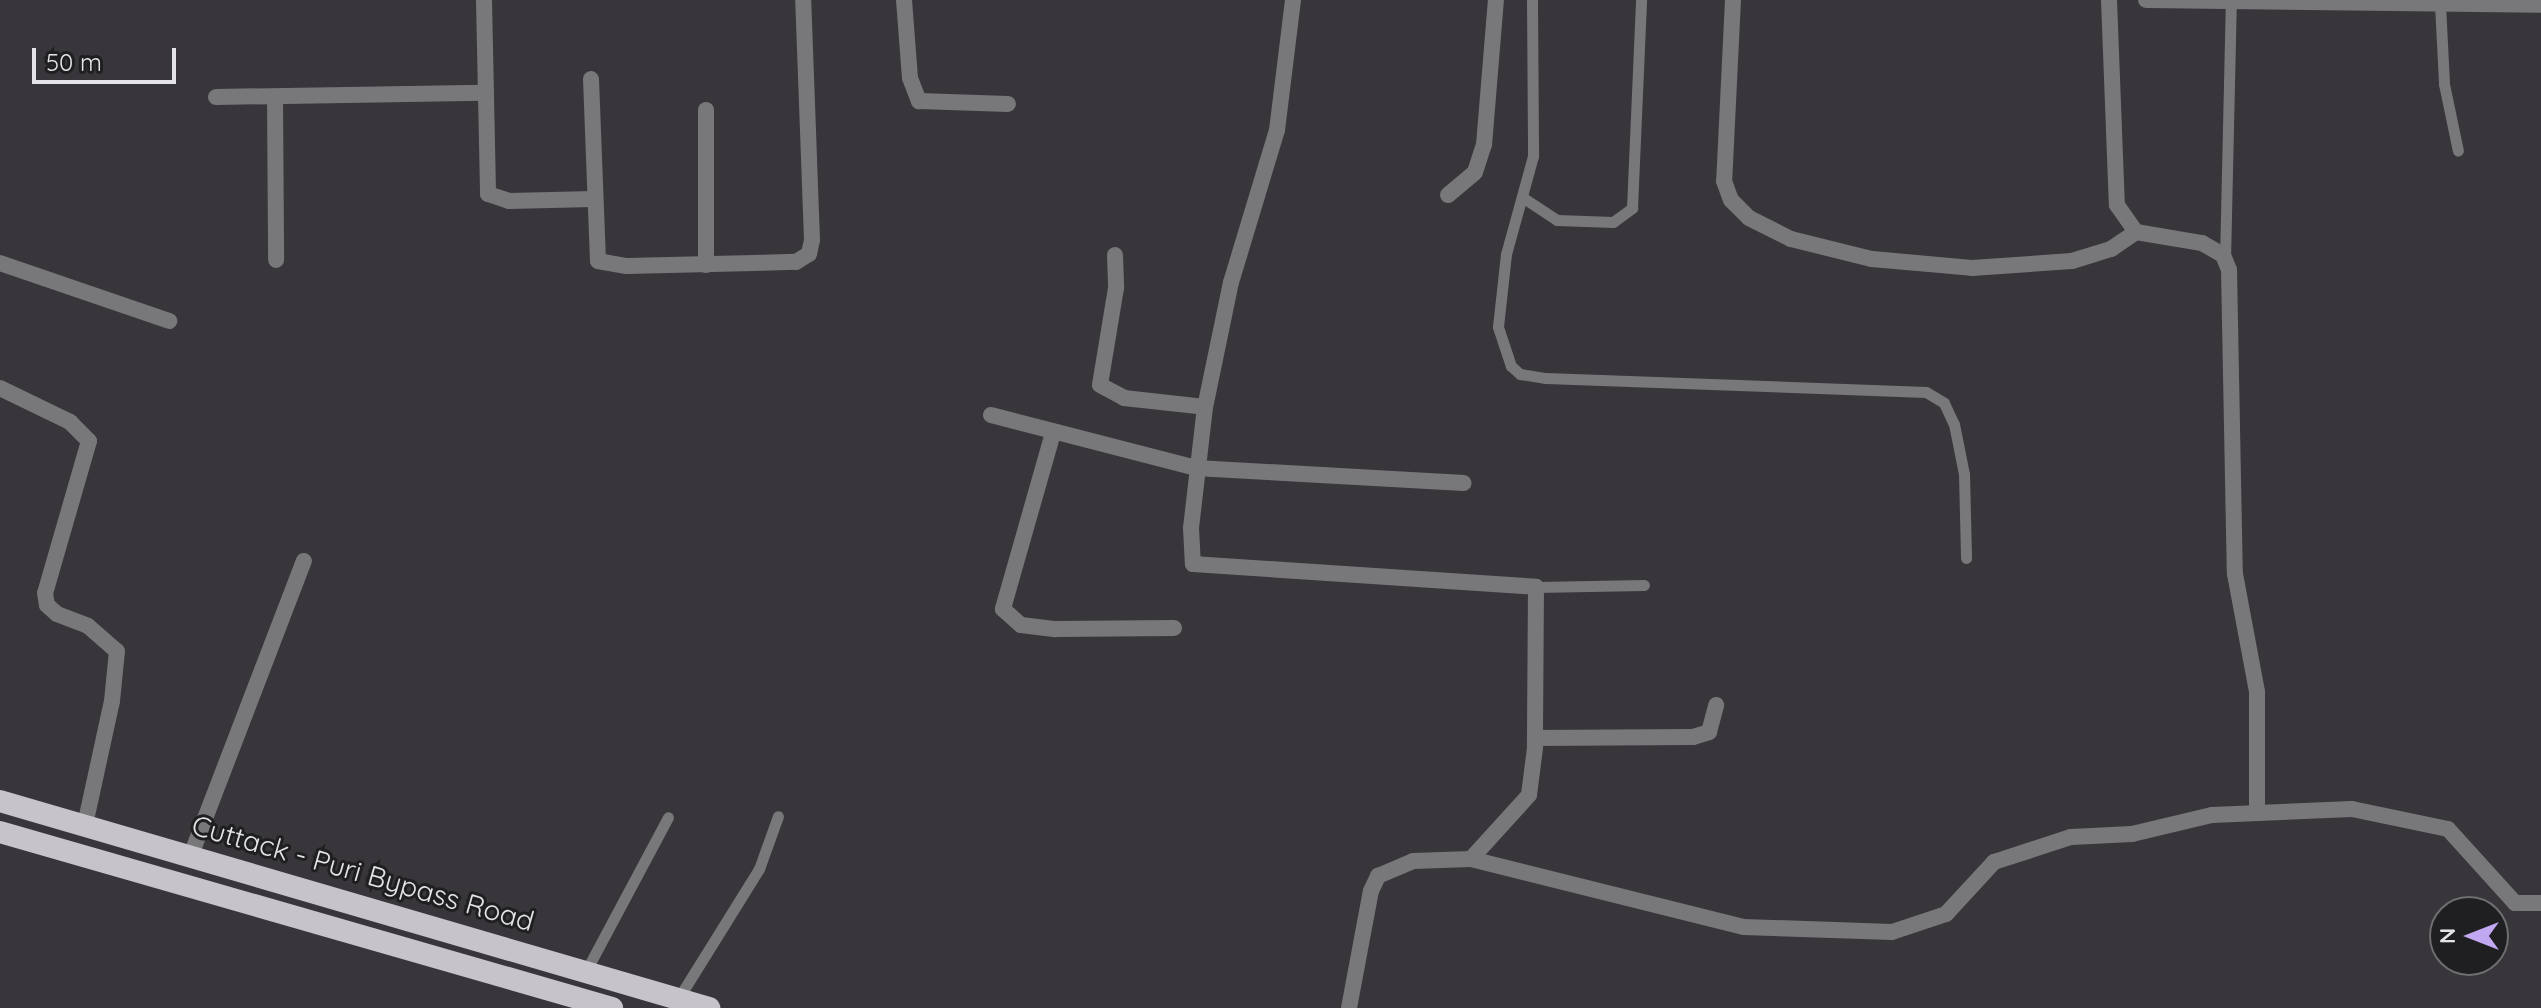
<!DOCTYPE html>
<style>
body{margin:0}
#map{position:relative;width:2541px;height:1008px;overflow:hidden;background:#38363b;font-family:Quicksand,sans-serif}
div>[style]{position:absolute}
.service>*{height:11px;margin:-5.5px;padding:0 5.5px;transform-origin:5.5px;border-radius:5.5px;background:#78777a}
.minor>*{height:16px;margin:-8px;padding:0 8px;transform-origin:8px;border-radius:8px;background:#78777a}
.trunk>*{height:22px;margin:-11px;padding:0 11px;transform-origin:11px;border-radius:11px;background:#c6c4ca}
span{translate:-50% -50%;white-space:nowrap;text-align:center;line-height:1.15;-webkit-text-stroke:6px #1f1e20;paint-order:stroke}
.street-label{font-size:28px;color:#e4e3e7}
.north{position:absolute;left:2429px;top:896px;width:80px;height:80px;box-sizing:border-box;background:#1f1e20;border:2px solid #6e6d70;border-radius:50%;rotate:270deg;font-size:22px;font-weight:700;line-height:32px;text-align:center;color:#e4e3e7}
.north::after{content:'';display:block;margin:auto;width:28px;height:36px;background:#c2a8f2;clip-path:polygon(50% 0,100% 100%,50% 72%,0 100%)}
.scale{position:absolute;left:32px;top:48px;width:144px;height:36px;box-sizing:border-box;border:4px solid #e4e3e7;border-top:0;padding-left:10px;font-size:24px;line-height:28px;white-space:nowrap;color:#e4e3e7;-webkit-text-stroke:6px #1f1e20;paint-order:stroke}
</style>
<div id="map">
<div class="service">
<i style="left:1532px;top:0;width:156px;rotate:89.6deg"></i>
<i style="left:1533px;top:156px;width:102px;rotate:105.4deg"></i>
<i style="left:1506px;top:254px;width:73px;rotate:96.3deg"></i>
<i style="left:1498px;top:327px;width:41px;rotate:71.6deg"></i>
<i style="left:1511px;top:366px;width:12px;rotate:42deg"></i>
<i style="left:1520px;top:374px;width:26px;rotate:9deg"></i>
<i style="left:1546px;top:378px;width:380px;rotate:2.1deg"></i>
<i style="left:1926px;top:392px;width:21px;rotate:31deg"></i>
<i style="left:1944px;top:403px;width:23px;rotate:65deg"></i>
<i style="left:1954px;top:424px;width:51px;rotate:78.7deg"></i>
<i style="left:1964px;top:474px;width:84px;rotate:88.6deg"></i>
<i style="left:2440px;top:4px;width:80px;rotate:87.1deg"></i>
<i style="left:2444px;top:84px;width:68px;rotate:78.2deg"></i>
<i style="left:1522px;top:197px;width:42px;rotate:33.3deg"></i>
<i style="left:1557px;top:220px;width:56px;rotate:2deg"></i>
<i style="left:1613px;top:222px;width:24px;rotate:-36deg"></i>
<i style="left:1632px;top:208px;width:208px;rotate:-87.5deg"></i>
<i style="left:2225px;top:260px;width:257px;rotate:-88.7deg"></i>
<i style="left:1536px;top:587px;width:108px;rotate:-1.1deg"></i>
<i style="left:587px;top:969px;width:172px;rotate:-61.9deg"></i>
<i style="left:678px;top:999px;width:153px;rotate:-58.1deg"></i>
<i style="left:759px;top:869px;width:56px;rotate:-70.3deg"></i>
</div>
<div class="minor">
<i style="left:484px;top:0;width:194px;rotate:88.8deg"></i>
<i style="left:488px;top:194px;width:22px;rotate:18deg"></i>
<i style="left:509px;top:201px;width:84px;rotate:-1.4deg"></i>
<i style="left:904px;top:0;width:78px;rotate:85.6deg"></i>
<i style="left:910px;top:78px;width:25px;rotate:69deg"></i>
<i style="left:919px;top:101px;width:89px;rotate:1.9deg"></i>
<i style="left:1293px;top:0;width:131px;rotate:97deg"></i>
<i style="left:1277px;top:130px;width:159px;rotate:106.8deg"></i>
<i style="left:1231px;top:282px;width:128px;rotate:101.7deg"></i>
<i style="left:1205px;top:407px;width:122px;rotate:96.6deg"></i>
<i style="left:1191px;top:528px;width:36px;rotate:87deg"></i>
<i style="left:1193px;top:564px;width:344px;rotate:3.8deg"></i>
<i style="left:1536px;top:587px;width:161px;rotate:90.4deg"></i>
<i style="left:1535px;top:748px;width:47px;rotate:97.3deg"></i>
<i style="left:1529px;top:795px;width:86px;rotate:132.2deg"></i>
<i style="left:1733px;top:0;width:181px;rotate:92.8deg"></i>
<i style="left:1724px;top:181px;width:20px;rotate:70deg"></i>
<i style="left:1731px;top:200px;width:25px;rotate:45deg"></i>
<i style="left:1749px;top:218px;width:47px;rotate:26.6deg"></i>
<i style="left:1791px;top:239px;width:83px;rotate:13.9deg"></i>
<i style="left:1872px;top:259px;width:100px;rotate:5.1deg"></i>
<i style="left:1972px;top:268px;width:100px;rotate:-4deg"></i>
<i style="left:2072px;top:261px;width:41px;rotate:-17.1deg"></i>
<i style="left:2111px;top:249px;width:30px;rotate:-34deg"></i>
<i style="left:2109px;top:0;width:205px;rotate:87.8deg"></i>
<i style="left:2117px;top:205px;width:33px;rotate:55deg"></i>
<i style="left:2136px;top:232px;width:67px;rotate:9.5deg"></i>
<i style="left:2202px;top:243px;width:24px;rotate:30deg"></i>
<i style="left:2223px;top:255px;width:16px;rotate:68deg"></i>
<i style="left:2229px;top:270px;width:304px;rotate:88.9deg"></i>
<i style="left:2235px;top:574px;width:120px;rotate:79.4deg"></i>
<i style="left:2257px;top:692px;width:121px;rotate:90deg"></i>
<i style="left:2146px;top:0;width:395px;rotate:0.7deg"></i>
<i style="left:591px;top:79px;width:182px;rotate:87.8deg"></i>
<i style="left:598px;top:261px;width:29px;rotate:10deg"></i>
<i style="left:627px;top:266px;width:169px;rotate:-1.4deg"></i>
<i style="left:796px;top:262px;width:15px;rotate:-32deg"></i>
<i style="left:809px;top:254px;width:14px;rotate:-78deg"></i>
<i style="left:812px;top:240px;width:240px;rotate:-92.1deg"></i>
<i style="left:216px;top:97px;width:268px;rotate:-0.9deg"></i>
<i style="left:275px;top:98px;width:162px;rotate:89.6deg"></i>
<i style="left:706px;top:110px;width:155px;rotate:90deg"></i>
<i style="left:1448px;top:195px;width:35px;rotate:-40deg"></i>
<i style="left:1475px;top:172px;width:28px;rotate:-72deg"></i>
<i style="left:1484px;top:145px;width:145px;rotate:-85.3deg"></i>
<i style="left:1115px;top:255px;width:33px;rotate:88deg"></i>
<i style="left:1116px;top:288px;width:98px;rotate:99.4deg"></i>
<i style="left:1100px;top:385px;width:27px;rotate:28deg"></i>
<i style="left:1124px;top:398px;width:81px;rotate:6.3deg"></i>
<i style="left:0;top:263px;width:179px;rotate:18.9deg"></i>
<i style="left:0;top:388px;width:78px;rotate:25.9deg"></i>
<i style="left:70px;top:422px;width:27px;rotate:45deg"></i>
<i style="left:89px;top:441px;width:158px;rotate:106.1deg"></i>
<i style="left:45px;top:593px;width:12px;rotate:81deg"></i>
<i style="left:47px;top:605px;width:13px;rotate:42deg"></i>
<i style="left:57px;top:614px;width:33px;rotate:21deg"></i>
<i style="left:88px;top:626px;width:38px;rotate:41deg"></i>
<i style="left:117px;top:651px;width:50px;rotate:95.7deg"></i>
<i style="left:112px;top:701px;width:127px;rotate:102.3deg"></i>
<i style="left:991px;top:415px;width:212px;rotate:14.5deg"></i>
<i style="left:1196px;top:468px;width:268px;rotate:3.2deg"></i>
<i style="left:1053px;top:433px;width:183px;rotate:105.9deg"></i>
<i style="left:1003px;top:609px;width:24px;rotate:42deg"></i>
<i style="left:1021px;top:625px;width:35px;rotate:7deg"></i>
<i style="left:1056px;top:629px;width:118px;rotate:-0.5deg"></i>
<i style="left:1535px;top:738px;width:158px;rotate:-0.4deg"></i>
<i style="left:1693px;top:737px;width:17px;rotate:-17deg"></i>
<i style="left:1709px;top:732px;width:28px;rotate:-75deg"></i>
<i style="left:191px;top:855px;width:315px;rotate:-69deg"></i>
<i style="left:1349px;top:1008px;width:119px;rotate:-79.4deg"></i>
<i style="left:1371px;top:891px;width:17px;rotate:-65deg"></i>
<i style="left:1378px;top:876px;width:38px;rotate:-23deg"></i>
<i style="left:1413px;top:861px;width:58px;rotate:-2deg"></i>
<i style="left:1471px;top:859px;width:281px;rotate:14deg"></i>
<i style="left:1744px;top:927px;width:148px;rotate:1.9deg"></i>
<i style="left:1892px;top:932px;width:57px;rotate:-18.4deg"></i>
<i style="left:1946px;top:914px;width:71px;rotate:-47.3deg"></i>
<i style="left:1994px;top:862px;width:81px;rotate:-18deg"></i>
<i style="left:2071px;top:837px;width:61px;rotate:-2.8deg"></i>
<i style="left:2132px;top:834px;width:82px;rotate:-13.4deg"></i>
<i style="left:2212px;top:815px;width:140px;rotate:-2.5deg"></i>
<i style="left:2352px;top:809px;width:98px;rotate:11.8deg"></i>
<i style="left:2448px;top:829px;width:100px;rotate:47.8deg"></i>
<i style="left:2515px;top:903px;width:26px"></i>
</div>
<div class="trunk">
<i style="left:0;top:801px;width:739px;rotate:16.28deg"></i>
<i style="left:0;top:832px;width:637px;rotate:16.04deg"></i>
</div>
<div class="street-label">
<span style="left:363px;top:873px;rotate:16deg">Cuttack - Puri Bypass Road</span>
</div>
<div class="north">N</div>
<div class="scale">50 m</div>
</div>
